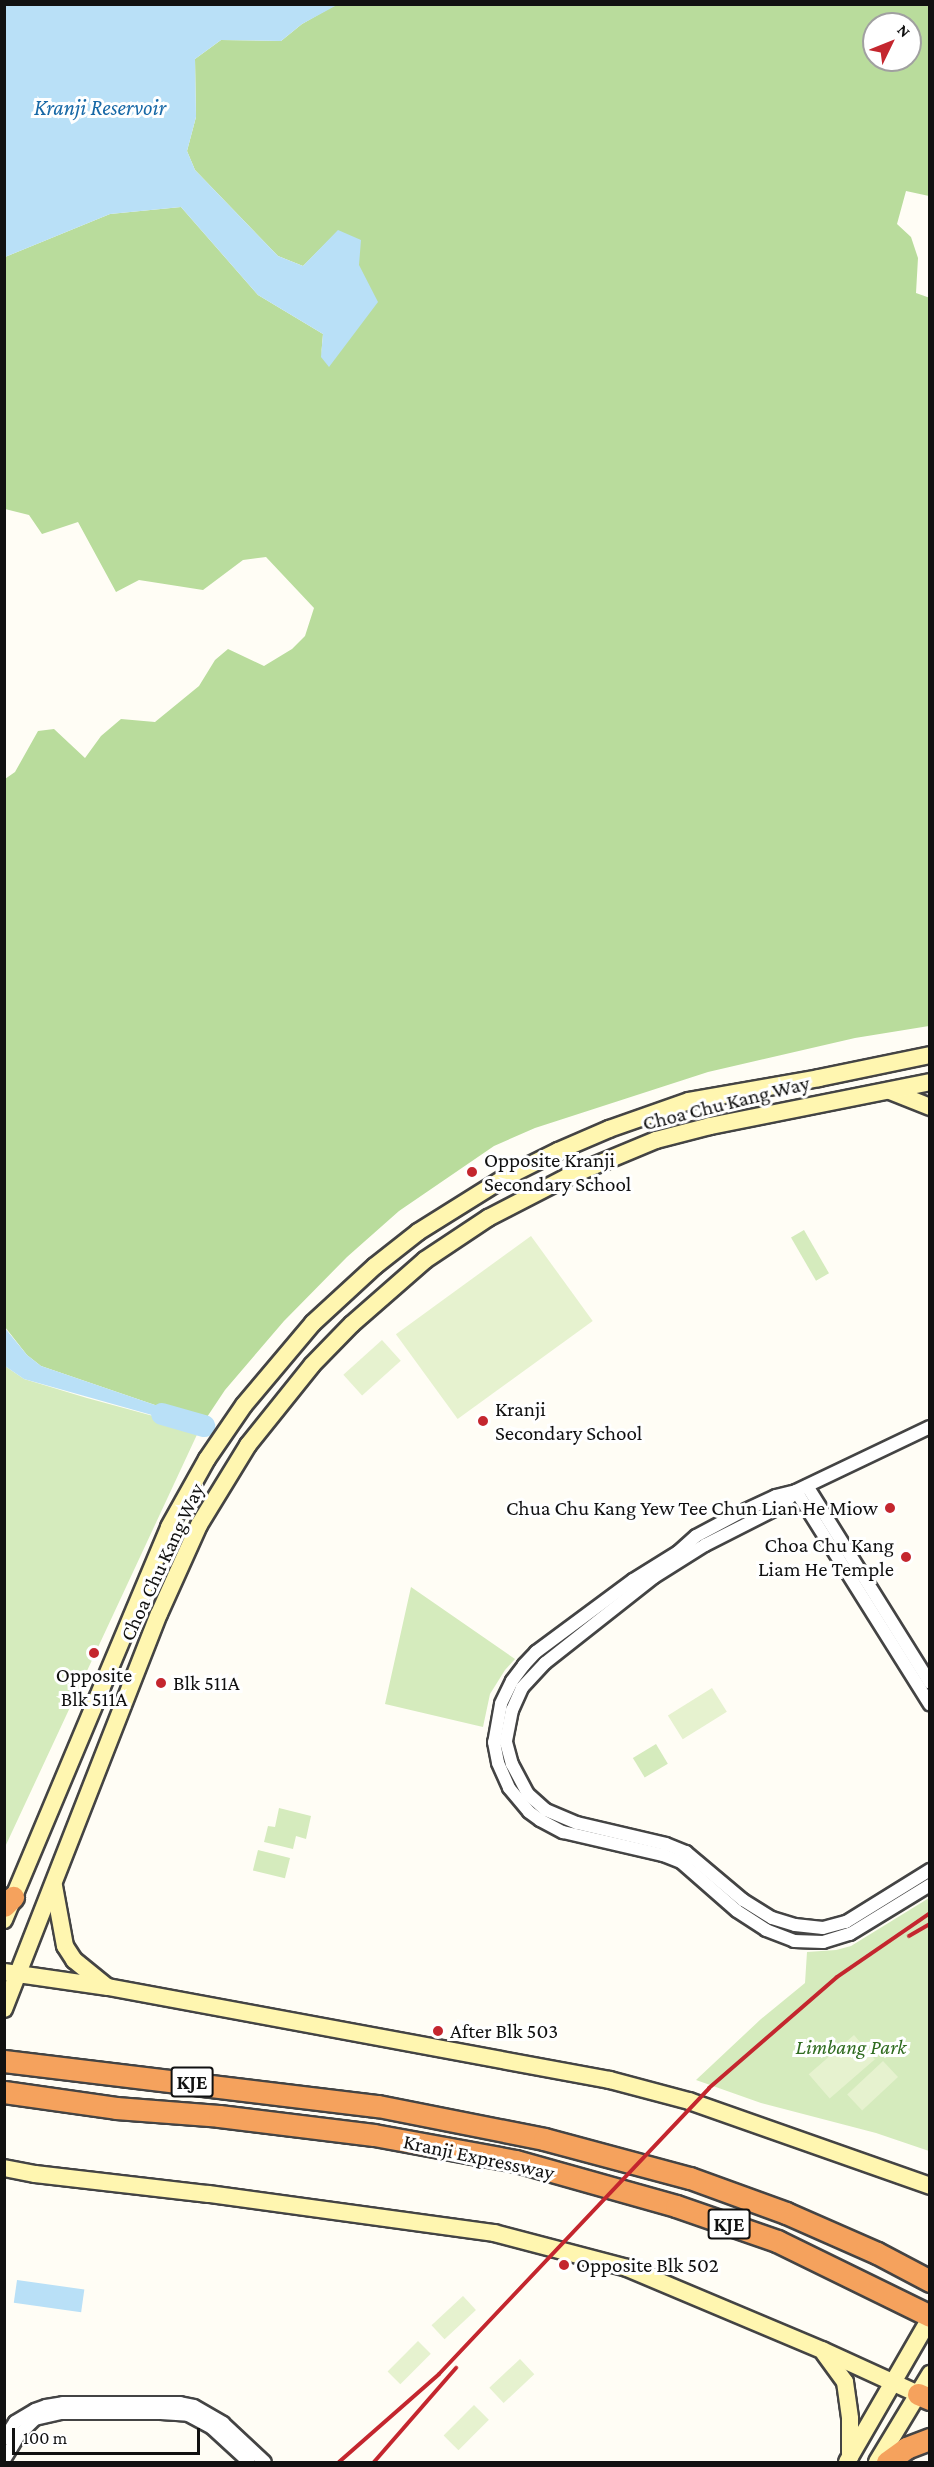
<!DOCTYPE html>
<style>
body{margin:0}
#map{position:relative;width:934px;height:2467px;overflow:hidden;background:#fffdf5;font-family:"Crimson Pro",serif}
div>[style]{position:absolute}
.green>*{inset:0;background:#d5ebbd;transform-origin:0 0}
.forest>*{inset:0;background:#b9dc9c}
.pitch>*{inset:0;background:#e6f2cf;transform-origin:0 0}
.water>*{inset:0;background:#b9e0f7;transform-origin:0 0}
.river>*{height:22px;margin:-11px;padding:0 11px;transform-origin:11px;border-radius:11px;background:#b9e0f7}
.roads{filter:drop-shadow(2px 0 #444) drop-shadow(-2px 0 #444) drop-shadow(0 2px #444) drop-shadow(0 -2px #444)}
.street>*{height:12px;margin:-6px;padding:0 6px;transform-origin:6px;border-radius:6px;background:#fff}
.secondary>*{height:16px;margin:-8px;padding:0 8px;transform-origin:8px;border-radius:8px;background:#fff6b0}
.highway>*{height:21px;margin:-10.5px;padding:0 10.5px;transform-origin:10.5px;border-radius:10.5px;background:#f5a25d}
.rail>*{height:4px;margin:-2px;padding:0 2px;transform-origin:2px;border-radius:2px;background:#c4262e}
.dots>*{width:16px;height:16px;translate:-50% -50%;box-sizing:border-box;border:3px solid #fff;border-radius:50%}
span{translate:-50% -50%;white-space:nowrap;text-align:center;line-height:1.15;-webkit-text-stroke:6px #fff;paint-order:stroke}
.shield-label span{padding:2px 4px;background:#fff;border:2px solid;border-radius:4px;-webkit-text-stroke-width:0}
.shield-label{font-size:20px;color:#111;font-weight:700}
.street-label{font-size:21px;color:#111}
.poi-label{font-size:21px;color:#111}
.left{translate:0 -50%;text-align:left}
.right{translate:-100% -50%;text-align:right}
.park-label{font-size:21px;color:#2f6b1f;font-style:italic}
.water-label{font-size:22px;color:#1768a6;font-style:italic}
.frame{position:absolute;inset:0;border:6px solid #111;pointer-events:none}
.north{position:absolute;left:862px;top:12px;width:60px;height:60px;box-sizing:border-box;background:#fff;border:2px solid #a0a0a0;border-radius:50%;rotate:47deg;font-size:16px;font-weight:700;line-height:24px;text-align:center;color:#111}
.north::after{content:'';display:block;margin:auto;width:21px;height:27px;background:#c4262e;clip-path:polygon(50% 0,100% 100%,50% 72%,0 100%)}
.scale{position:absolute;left:12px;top:2428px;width:188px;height:27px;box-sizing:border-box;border:3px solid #111;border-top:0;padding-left:8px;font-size:18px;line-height:21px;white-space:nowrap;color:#111;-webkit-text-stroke:4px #fff;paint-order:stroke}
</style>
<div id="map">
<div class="green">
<i style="left:804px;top:1230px;width:50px;height:15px;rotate:60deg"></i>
<i style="clip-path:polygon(5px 1366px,24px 1379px,87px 1398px,190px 1426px,192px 1423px,201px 1426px,5px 1847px)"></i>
<i style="clip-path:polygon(411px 1587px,515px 1659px,505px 1670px,490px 1694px,483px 1727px,385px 1704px)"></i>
<i style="left:656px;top:1744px;width:23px;height:27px;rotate:59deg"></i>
<i style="clip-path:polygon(279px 1808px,311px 1816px,306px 1839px,296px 1836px,293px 1849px,264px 1842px,268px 1826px,275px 1827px)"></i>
<i style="left:258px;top:1850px;width:33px;height:21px;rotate:14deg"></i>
<i style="clip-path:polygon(929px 1898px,929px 2151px,876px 2133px,761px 2103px,696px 2080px,761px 2019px,805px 1983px,807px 1952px,836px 1950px,851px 1946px)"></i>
</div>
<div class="forest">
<i style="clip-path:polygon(evenodd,337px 4px,929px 5px,929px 196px,906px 191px,897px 224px,911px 237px,918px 258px,916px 293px,930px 298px,929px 1026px,855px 1038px,708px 1072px,535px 1128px,494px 1146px,399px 1211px,347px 1257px,284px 1321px,225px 1390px,201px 1426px,192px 1423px,193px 1418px,41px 1366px,27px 1355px,5px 1327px,5px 779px,15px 772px,38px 731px,54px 729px,85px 758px,101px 736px,121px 719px,155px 722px,199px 686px,215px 660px,228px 649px,264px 666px,292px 649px,305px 636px,314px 608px,266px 557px,243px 560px,203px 590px,139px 580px,116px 592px,78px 522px,42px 534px,29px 515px,5px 509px,5px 257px,110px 214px,181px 207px,258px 295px,323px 334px,321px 357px,338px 231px,303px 266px,278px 256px,195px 170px,187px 151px,196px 117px,195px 59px,221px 40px,281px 41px,302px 24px,337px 4px,874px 24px,910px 24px,910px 60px,874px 60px,874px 24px)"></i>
</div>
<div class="pitch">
<i style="left:531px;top:1236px;width:105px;height:167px;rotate:54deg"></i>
<i style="left:382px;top:1340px;width:28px;height:52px;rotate:48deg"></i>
<i style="left:712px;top:1688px;width:28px;height:52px;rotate:58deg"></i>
<i style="left:854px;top:2035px;width:32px;height:60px;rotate:49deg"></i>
<i style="left:883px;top:2061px;width:22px;height:49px;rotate:47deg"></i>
<i style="left:463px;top:2296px;width:19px;height:43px;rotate:47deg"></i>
<i style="left:418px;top:2341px;width:18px;height:43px;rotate:45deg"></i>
<i style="left:520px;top:2359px;width:21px;height:42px;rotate:47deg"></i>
<i style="left:474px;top:2405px;width:21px;height:43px;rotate:45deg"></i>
</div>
<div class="water">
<i style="clip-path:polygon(5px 4px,337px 5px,302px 24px,281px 41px,221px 40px,195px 59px,196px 117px,187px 151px,195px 170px,278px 256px,303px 266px,338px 230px,361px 240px,359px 265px,378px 302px,329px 367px,321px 357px,323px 334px,258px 295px,181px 207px,110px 214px,5px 257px)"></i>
<i style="clip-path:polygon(4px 1327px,27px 1355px,41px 1366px,193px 1418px,191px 1426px,24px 1379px,5px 1366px)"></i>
<i style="left:17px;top:2280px;width:68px;height:23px;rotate:8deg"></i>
</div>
<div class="river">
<i style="left:162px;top:1414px;width:44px;rotate:15.9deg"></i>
</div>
<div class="roads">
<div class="street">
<i style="left:930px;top:1427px;width:148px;rotate:154.5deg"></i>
<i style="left:796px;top:1491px;width:21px;rotate:166deg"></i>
<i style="left:776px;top:1496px;width:38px;rotate:155deg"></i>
<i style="left:741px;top:1512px;width:51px;rotate:151.9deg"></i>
<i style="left:696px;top:1536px;width:24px;rotate:138deg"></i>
<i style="left:678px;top:1552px;width:53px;rotate:148.1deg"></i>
<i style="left:633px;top:1580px;width:121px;rotate:143.4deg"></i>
<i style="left:536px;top:1652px;width:18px;rotate:133deg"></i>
<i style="left:524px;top:1665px;width:20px;rotate:127deg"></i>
<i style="left:512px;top:1681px;width:25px;rotate:116deg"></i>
<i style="left:501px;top:1704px;width:39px;rotate:100deg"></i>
<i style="left:494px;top:1742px;width:21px;rotate:79deg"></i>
<i style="left:498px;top:1763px;width:27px;rotate:66deg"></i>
<i style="left:509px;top:1788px;width:31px;rotate:50deg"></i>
<i style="left:529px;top:1812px;width:14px;rotate:36deg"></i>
<i style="left:540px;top:1820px;width:26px;rotate:28deg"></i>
<i style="left:563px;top:1832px;width:103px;rotate:13deg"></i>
<i style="left:663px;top:1855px;width:19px;rotate:21deg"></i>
<i style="left:681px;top:1862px;width:74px;rotate:41.2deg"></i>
<i style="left:737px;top:1911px;width:35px;rotate:33deg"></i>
<i style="left:766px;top:1930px;width:30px;rotate:21deg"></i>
<i style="left:794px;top:1941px;width:29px;rotate:2deg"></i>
<i style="left:823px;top:1942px;width:28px;rotate:-17deg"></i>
<i style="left:850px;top:1934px;width:94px;rotate:-31.5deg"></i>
<i style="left:807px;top:1486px;width:232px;rotate:58deg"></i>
<i style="left:796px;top:1491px;width:252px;rotate:57.9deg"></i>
<i style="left:795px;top:1492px;width:19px;rotate:133deg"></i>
<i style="left:782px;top:1506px;width:86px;rotate:153.1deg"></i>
<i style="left:705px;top:1545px;width:60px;rotate:147.9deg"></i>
<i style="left:654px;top:1577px;width:139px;rotate:141.7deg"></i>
<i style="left:545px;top:1663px;width:34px;rotate:133deg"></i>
<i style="left:522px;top:1688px;width:24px;rotate:114deg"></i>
<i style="left:512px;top:1710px;width:33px;rotate:101deg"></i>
<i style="left:506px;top:1742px;width:23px;rotate:75deg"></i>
<i style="left:512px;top:1764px;width:34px;rotate:62deg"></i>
<i style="left:528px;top:1794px;width:24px;rotate:42deg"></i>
<i style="left:546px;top:1810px;width:34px;rotate:23deg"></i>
<i style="left:577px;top:1823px;width:91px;rotate:13.3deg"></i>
<i style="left:666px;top:1844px;width:22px;rotate:22deg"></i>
<i style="left:686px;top:1852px;width:75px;rotate:40.1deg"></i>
<i style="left:743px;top:1900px;width:34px;rotate:32deg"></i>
<i style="left:772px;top:1918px;width:24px;rotate:17deg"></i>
<i style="left:795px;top:1925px;width:28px;rotate:6deg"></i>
<i style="left:823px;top:1928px;width:24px;rotate:-15deg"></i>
<i style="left:846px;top:1922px;width:99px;rotate:-31.8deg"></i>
<i style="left:4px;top:2439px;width:20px;rotate:-57deg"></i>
<i style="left:15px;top:2422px;width:23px;rotate:-31deg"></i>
<i style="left:35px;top:2410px;width:12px;rotate:-20deg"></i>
<i style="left:46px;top:2406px;width:17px;rotate:-10deg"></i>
<i style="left:63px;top:2403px;width:117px"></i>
<i style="left:180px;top:2403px;width:14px;rotate:12deg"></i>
<i style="left:194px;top:2406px;width:34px;rotate:30deg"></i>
<i style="left:223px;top:2423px;width:57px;rotate:42.9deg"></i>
<i style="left:4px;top:2460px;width:29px;rotate:-59deg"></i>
<i style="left:19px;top:2435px;width:23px;rotate:-45deg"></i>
<i style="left:35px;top:2419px;width:27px;rotate:-13deg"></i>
<i style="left:61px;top:2413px;width:100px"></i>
<i style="left:161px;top:2413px;width:27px;rotate:4deg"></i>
<i style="left:188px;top:2415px;width:27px;rotate:28deg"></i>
<i style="left:212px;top:2428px;width:50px;rotate:42.6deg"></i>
</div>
<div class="secondary">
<i style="left:890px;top:1091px;width:43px;rotate:21.8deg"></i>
<i style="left:54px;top:1886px;width:61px;rotate:79.6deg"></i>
<i style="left:65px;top:1946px;width:17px;rotate:57deg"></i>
<i style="left:74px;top:1960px;width:40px;rotate:39deg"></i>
<i style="left:4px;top:1920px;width:426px;rotate:-67.2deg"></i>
<i style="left:169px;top:1527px;width:78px;rotate:-60.8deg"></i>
<i style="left:207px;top:1459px;width:65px;rotate:-55.6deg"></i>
<i style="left:244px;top:1405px;width:107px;rotate:-49.9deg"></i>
<i style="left:313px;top:1323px;width:84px;rotate:-42.6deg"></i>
<i style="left:375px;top:1266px;width:55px;rotate:-38.3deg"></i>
<i style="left:418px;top:1232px;width:104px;rotate:-32deg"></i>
<i style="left:506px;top:1177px;width:58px;rotate:-26.6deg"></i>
<i style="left:558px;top:1151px;width:56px;rotate:-23.3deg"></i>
<i style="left:609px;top:1129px;width:85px;rotate:-19.3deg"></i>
<i style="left:689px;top:1101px;width:132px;rotate:-10deg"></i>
<i style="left:819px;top:1078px;width:113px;rotate:-11.7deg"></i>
<i style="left:4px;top:1972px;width:105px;rotate:8.2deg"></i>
<i style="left:108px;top:1987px;width:511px;rotate:10.5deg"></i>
<i style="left:610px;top:2080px;width:82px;rotate:14.9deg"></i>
<i style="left:689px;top:2101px;width:256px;rotate:19.4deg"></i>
<i style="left:4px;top:2009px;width:424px;rotate:-68.6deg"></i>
<i style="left:159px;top:1614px;width:98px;rotate:-65.8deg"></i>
<i style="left:199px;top:1525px;width:94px;rotate:-58.5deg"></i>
<i style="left:248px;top:1445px;width:102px;rotate:-51.3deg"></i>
<i style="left:312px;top:1365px;width:57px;rotate:-45.7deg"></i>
<i style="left:352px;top:1324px;width:97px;rotate:-41.2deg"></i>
<i style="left:425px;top:1260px;width:76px;rotate:-33.7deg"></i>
<i style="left:488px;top:1218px;width:89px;rotate:-27.4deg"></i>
<i style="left:567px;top:1177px;width:96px;rotate:-22.6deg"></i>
<i style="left:656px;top:1140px;width:56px;rotate:-14.5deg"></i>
<i style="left:710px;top:1126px;width:224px;rotate:-11.3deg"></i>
<i style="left:4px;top:2168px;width:32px;rotate:11deg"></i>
<i style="left:35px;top:2174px;width:175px;rotate:6.6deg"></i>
<i style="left:209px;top:2194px;width:288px;rotate:7.8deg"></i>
<i style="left:494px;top:2233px;width:138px;rotate:14.7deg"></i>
<i style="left:627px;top:2268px;width:212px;rotate:22.8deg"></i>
<i style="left:822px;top:2350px;width:106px;rotate:24.6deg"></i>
<i style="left:824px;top:2353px;width:36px;rotate:54deg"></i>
<i style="left:845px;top:2382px;width:37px;rotate:82deg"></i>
<i style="left:850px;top:2419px;width:38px;rotate:90deg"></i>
<i style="left:847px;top:2462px;width:166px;rotate:-60deg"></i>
<i style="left:877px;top:2462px;width:103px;rotate:-58.9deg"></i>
</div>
<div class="highway">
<i style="left:4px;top:1906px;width:13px;rotate:-45deg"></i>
<i style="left:4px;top:2061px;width:377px;rotate:6.9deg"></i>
<i style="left:378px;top:2106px;width:169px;rotate:11.2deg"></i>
<i style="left:544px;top:2139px;width:151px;rotate:15deg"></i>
<i style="left:690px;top:2178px;width:102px;rotate:20deg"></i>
<i style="left:786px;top:2213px;width:99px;rotate:23.7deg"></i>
<i style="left:877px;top:2253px;width:60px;rotate:27.8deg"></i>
<i style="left:4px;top:2092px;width:113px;rotate:8.1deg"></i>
<i style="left:116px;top:2108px;width:103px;rotate:4.4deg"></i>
<i style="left:219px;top:2116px;width:156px;rotate:7deg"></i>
<i style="left:374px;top:2135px;width:144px;rotate:10.4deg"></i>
<i style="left:516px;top:2161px;width:166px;rotate:15.7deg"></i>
<i style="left:676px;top:2206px;width:107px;rotate:19.1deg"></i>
<i style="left:777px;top:2241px;width:170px;rotate:26.1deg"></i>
<i style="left:918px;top:2394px;width:13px;rotate:23deg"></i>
<i style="left:887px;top:2462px;width:24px;rotate:-36deg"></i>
<i style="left:906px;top:2448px;width:26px;rotate:-21deg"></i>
</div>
</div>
<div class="rail">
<i style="left:909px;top:1936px;width:24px;rotate:-30deg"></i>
<i style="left:339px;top:2462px;width:133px;rotate:-41.3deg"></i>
<i style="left:439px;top:2374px;width:393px;rotate:-46.6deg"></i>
<i style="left:709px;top:2088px;width:169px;rotate:-40.9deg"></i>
<i style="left:837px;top:1977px;width:113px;rotate:-34.5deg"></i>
<i style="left:374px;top:2462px;width:125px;rotate:-48.9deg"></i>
</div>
<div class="dots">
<i style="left:472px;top:1172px;background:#c4262e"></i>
<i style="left:483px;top:1421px;background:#c4262e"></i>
<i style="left:890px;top:1508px;background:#c4262e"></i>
<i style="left:906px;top:1557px;background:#c4262e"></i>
<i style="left:94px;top:1653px;background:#c4262e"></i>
<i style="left:161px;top:1683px;background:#c4262e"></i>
<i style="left:438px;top:2031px;background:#c4262e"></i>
<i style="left:564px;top:2265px;background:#c4262e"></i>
</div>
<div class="shield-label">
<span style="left:192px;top:2082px">KJE</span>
<span style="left:729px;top:2224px">KJE</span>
</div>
<div class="street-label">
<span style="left:726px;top:1103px;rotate:-14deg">Choa Chu Kang Way</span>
<span style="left:162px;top:1562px;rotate:-65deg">Choa Chu Kang Way</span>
<span style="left:479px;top:2157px;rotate:12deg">Kranji Expressway</span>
</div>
<div class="poi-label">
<span class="left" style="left:484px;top:1172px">Opposite Kranji<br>Secondary School</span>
<span class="left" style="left:495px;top:1421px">Kranji<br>Secondary School</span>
<span class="right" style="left:878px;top:1508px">Chua Chu Kang Yew Tee Chun Lian He Miow</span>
<span class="right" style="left:894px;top:1557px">Choa Chu Kang<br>Liam He Temple</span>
<span style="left:94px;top:1687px">Opposite<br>Blk 511A</span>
<span class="left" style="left:173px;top:1683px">Blk 511A</span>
<span class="left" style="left:450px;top:2031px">After Blk 503</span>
<span class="left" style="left:576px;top:2265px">Opposite Blk 502</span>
</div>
<div class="park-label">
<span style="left:851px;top:2047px">Limbang Park</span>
</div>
<div class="water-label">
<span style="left:100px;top:108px">Kranji Reservoir</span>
</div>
<div class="frame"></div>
<div class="north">N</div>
<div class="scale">100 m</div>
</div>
